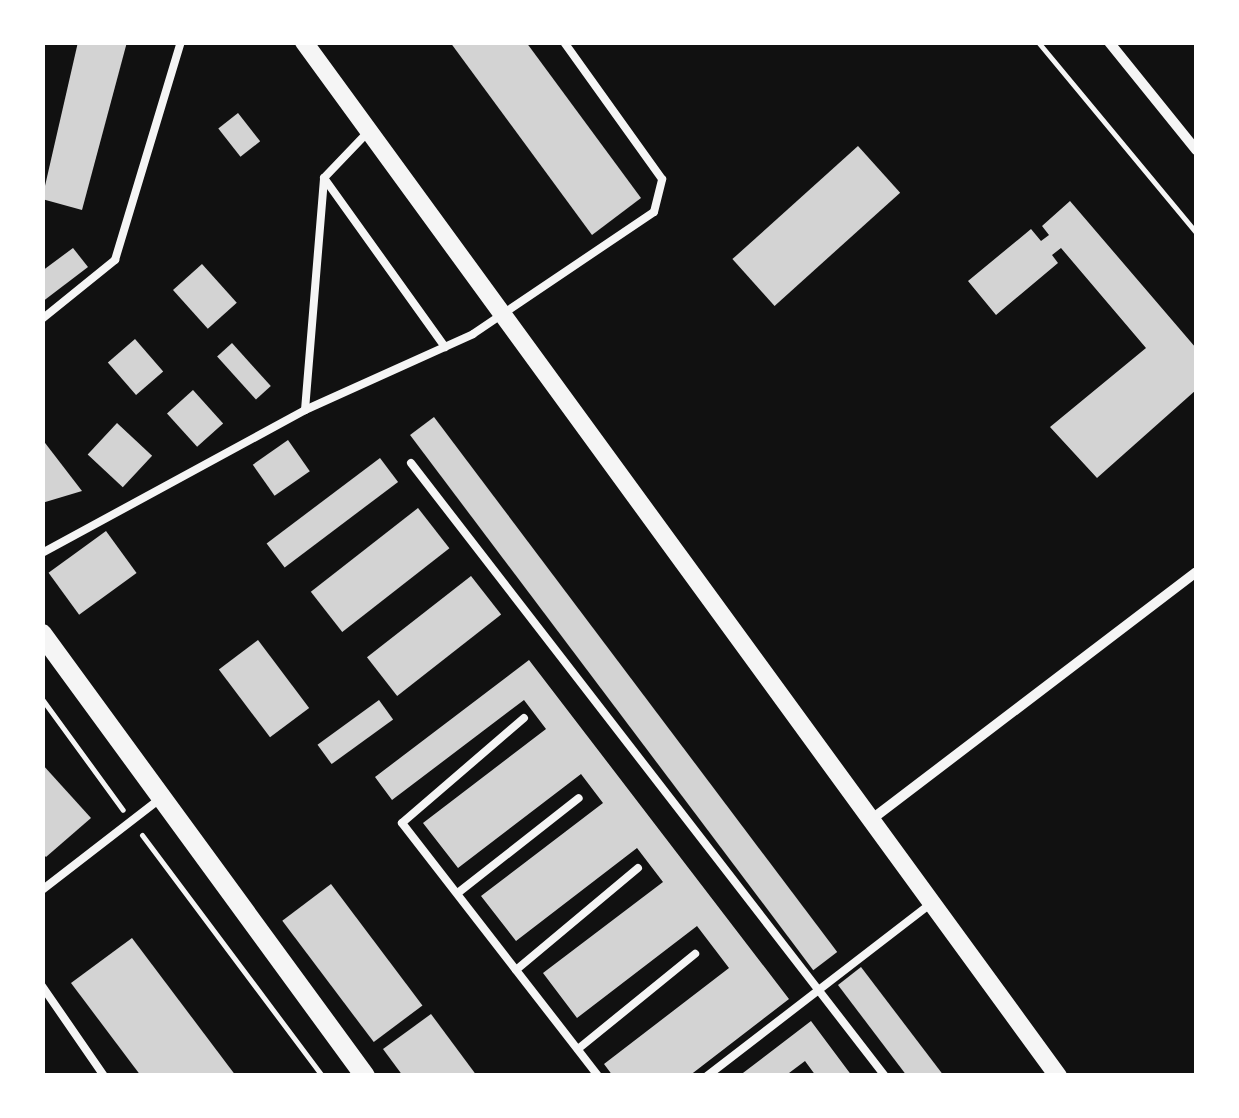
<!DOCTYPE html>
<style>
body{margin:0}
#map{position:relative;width:1239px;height:1118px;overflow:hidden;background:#111;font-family:"Open Sans",sans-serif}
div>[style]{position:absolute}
.building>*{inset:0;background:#d3d3d3;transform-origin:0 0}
.path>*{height:5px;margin:-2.5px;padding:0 2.5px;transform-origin:2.5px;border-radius:2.5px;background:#f5f5f5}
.service>*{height:8px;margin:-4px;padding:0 4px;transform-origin:4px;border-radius:4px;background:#f5f5f5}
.minor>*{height:10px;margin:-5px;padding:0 5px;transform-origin:5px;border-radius:5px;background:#f5f5f5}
.tertiary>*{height:18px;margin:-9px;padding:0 9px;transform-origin:9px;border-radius:9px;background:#f5f5f5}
.secondary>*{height:20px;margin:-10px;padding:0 10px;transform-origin:10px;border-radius:10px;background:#f5f5f5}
span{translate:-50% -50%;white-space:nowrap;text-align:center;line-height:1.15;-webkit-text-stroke:8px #fff;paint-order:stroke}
.frame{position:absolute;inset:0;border:45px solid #fff;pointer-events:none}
</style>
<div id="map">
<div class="building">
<i style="clip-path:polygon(78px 42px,127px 42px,82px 210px,42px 199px)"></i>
<i style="clip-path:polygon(450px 42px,526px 42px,641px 198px,592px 235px)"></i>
<i style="left:238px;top:113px;width:36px;height:25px;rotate:52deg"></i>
<i style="left:858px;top:146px;width:63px;height:169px;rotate:48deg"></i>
<i style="clip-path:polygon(1070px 201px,1196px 348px,1196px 390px,1097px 478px,1050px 427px,1146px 348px,1061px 248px,1052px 255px,1058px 263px,996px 315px,968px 281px,1031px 229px,1041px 241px,1049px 235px,1042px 226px)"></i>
<i style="clip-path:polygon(73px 248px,88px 267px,42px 302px,42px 271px)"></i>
<i style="left:202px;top:264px;width:52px;height:39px;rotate:48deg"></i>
<i style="left:135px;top:339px;width:43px;height:36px;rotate:49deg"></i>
<i style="left:232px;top:343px;width:58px;height:20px;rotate:48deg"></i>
<i style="left:193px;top:390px;width:45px;height:35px;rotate:48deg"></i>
<i style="left:434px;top:417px;width:670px;height:30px;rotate:53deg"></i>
<i style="left:117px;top:423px;width:48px;height:43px;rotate:43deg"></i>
<i style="clip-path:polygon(42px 439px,82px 491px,42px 503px)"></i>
<i style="left:288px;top:440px;width:38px;height:43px;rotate:55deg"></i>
<i style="left:380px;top:458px;width:30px;height:142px;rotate:53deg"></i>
<i style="left:418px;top:508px;width:51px;height:136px;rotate:52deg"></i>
<i style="left:106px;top:531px;width:52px;height:71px;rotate:54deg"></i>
<i style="left:471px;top:576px;width:49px;height:132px;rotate:52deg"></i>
<i style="left:258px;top:640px;width:85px;height:49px;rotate:53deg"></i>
<i style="clip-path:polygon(529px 660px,789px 999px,689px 1076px,613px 1076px,604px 1064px,729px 968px,697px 926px,577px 1018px,543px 973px,663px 882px,637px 848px,516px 941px,481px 896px,603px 803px,581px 774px,458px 868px,423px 823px,546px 729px,524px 700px,392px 800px,375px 777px)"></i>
<i style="left:379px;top:700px;width:24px;height:76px;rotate:54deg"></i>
<i style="clip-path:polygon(42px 764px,91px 818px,46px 857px,42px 853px)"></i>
<i style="left:331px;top:884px;width:152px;height:61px;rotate:53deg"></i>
<i style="clip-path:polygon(132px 938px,236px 1076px,141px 1076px,71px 983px)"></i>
<i style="clip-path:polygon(861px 967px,944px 1076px,907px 1076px,838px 985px)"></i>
<i style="clip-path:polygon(431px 1014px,477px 1076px,403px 1076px,383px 1049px)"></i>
<i style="clip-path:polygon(811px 1021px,852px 1076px,816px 1076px,805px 1061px,785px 1076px,739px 1076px)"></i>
</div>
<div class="path">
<i style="left:1038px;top:42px;width:247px;rotate:50.3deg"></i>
<i style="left:42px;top:699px;width:137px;rotate:53.9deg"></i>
<i style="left:142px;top:835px;width:301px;rotate:53.2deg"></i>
</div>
<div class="service">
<i style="left:367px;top:133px;width:62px;rotate:133.7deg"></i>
<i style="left:324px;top:178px;width:208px;rotate:54.4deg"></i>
<i style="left:42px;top:319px;width:94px;rotate:-38.9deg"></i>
<i style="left:115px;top:260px;width:228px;rotate:-73.2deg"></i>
<i style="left:305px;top:410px;width:233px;rotate:-85.3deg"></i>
<i style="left:411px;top:463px;width:775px;rotate:52.29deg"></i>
<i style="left:42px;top:553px;width:299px;rotate:-28.5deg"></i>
<i style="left:305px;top:410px;width:184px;rotate:-24.3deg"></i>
<i style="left:473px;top:334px;width:218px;rotate:-34deg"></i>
<i style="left:654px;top:212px;width:34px;rotate:-76deg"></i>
<i style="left:662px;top:179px;width:168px;rotate:-125.6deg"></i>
<i style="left:524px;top:718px;width:161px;rotate:139.3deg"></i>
<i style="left:402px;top:823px;width:320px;rotate:52.2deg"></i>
<i style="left:42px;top:890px;width:150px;rotate:-37.7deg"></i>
<i style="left:459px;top:892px;width:152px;rotate:-38.1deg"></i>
<i style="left:516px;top:970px;width:159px;rotate:-39.9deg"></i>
<i style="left:42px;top:986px;width:109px;rotate:55.4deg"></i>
<i style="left:578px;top:1049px;width:151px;rotate:-39.1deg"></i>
<i style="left:707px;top:1076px;width:280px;rotate:-37.6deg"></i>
</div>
<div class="minor">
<i style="left:1109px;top:42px;width:139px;rotate:51.1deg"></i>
<i style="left:876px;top:816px;width:402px;rotate:-37.3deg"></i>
</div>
<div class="tertiary">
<i style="left:304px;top:42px;width:1280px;rotate:53.9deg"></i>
</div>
<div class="secondary">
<i style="left:42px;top:634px;width:547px;rotate:53.84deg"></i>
</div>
<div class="frame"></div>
</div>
